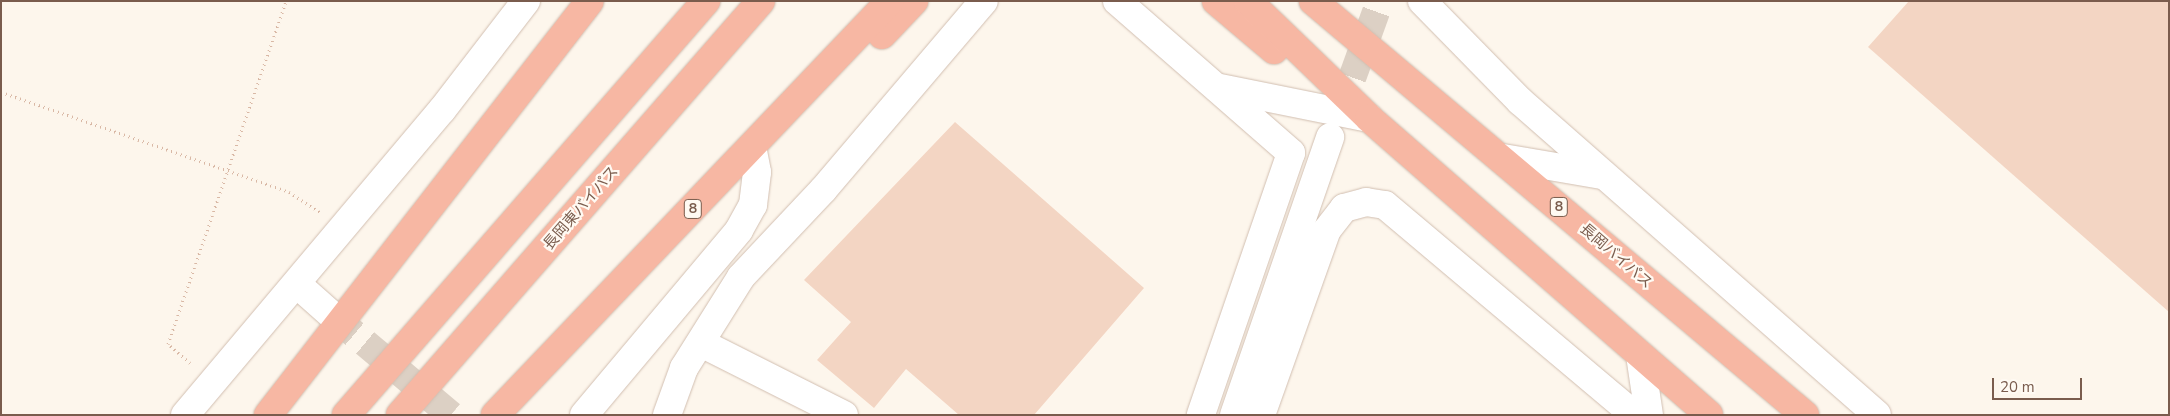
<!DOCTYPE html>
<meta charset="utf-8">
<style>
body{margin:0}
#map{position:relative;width:2170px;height:416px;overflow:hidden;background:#fdf6ec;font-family:"Nunito Sans","Noto Sans JP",sans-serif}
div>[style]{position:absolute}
.building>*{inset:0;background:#f3d5c3}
.minor-tunnel>*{height:28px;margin-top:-14px;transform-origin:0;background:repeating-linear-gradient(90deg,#dcd0c4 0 28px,transparent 0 42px)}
.path>*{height:3px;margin-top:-1.5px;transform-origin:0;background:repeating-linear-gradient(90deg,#d9b8a5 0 1px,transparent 0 5px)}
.roads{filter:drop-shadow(0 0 1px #d1beb0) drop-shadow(0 0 1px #d1beb0)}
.minor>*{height:28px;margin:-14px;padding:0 14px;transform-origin:14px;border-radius:14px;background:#fff}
.highway>*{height:28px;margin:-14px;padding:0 14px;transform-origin:14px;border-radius:14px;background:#f7b7a3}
span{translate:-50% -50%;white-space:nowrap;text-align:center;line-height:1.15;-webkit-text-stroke:4.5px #fffaf3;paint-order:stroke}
.shield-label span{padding:1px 4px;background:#fffaf3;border:1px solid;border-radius:4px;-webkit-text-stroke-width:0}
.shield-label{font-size:14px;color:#7a5c4d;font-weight:700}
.street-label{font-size:15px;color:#7a5c4d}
.frame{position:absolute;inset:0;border:2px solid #7a5c4d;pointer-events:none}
.scale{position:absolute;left:1992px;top:378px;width:90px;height:22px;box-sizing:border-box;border:2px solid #7a5c4d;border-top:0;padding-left:6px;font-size:15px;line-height:18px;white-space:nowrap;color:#7a5c4d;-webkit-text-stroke:4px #fffaf3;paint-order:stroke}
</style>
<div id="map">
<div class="building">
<div style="clip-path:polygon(1909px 1px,2169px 1px,2169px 312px,1868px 47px)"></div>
<div style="clip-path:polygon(955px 122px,1144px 288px,1034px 415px,959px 415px,906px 369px,874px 408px,817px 360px,851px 322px,804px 280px)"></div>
</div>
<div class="minor-tunnel">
<div style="left:1338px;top:117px;width:123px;rotate:-70.1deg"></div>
<div style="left:333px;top:316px;width:154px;rotate:40deg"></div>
</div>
<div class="path">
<div style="left:1px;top:92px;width:305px;rotate:19.1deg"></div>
<div style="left:289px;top:192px;width:37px;rotate:33deg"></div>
<div style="left:190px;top:363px;width:29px;rotate:-139deg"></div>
<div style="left:168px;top:344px;width:363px;rotate:-71deg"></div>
</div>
<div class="roads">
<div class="minor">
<div style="left:1117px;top:1px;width:231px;rotate:41.1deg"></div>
<div style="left:1291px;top:153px;width:277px;rotate:109deg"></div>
<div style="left:1422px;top:1px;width:140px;rotate:45.6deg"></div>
<div style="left:1520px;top:101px;width:475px;rotate:41.3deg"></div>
<div style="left:1220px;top:88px;width:152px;rotate:11.4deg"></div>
<div style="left:1503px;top:158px;width:100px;rotate:9.7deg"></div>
<div style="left:298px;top:285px;width:47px;rotate:41.5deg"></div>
<div style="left:701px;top:343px;width:160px;rotate:26.7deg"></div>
<div style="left:1640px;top:355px;width:61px;rotate:81.5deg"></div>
<div style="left:185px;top:415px;width:399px;rotate:-49.9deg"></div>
<div style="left:442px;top:110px;width:138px;rotate:-52.4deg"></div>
<div style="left:584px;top:415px;width:241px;rotate:-50deg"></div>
<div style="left:739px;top:230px;width:29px;rotate:-61deg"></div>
<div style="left:753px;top:205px;width:33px;rotate:-83deg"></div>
<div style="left:757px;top:172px;width:25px;rotate:-101deg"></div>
<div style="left:667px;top:415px;width:50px;rotate:-70.1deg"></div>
<div style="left:684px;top:368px;width:107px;rotate:-57.9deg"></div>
<div style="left:741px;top:277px;width:120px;rotate:-46.7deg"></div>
<div style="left:823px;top:190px;width:248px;rotate:-49.6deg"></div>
<div style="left:1234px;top:415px;width:294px;rotate:-70.9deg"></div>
<div style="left:1261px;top:415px;width:196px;rotate:-70.4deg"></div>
<div style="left:1327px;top:230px;width:28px;rotate:-52deg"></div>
<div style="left:1344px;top:208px;width:23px;rotate:-15deg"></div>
<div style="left:1366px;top:202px;width:19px;rotate:9deg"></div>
<div style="left:1385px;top:205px;width:326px;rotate:40.1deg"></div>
</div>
<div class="highway">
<div style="left:1216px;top:1px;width:76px;rotate:40.2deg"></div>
<div style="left:1248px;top:1px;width:168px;rotate:44deg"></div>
<div style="left:1369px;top:118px;width:451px;rotate:41.1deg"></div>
<div style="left:1313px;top:1px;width:643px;rotate:40.08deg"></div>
<div style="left:882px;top:35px;width:47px;rotate:-46.7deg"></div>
<div style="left:268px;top:415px;width:524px;rotate:-52.13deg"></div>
<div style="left:346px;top:415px;width:549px;rotate:-48.99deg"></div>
<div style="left:400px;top:415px;width:549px;rotate:-48.91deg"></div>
<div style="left:495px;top:415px;width:572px;rotate:-46.35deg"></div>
</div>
</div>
<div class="shield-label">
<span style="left:1559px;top:207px">8</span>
<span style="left:693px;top:209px">8</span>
</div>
<div class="street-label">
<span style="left:581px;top:208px;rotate:-49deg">長岡東バイパス</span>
<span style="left:1616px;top:256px;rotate:41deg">長岡バイパス</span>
</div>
<div class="frame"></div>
<div class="scale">20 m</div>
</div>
